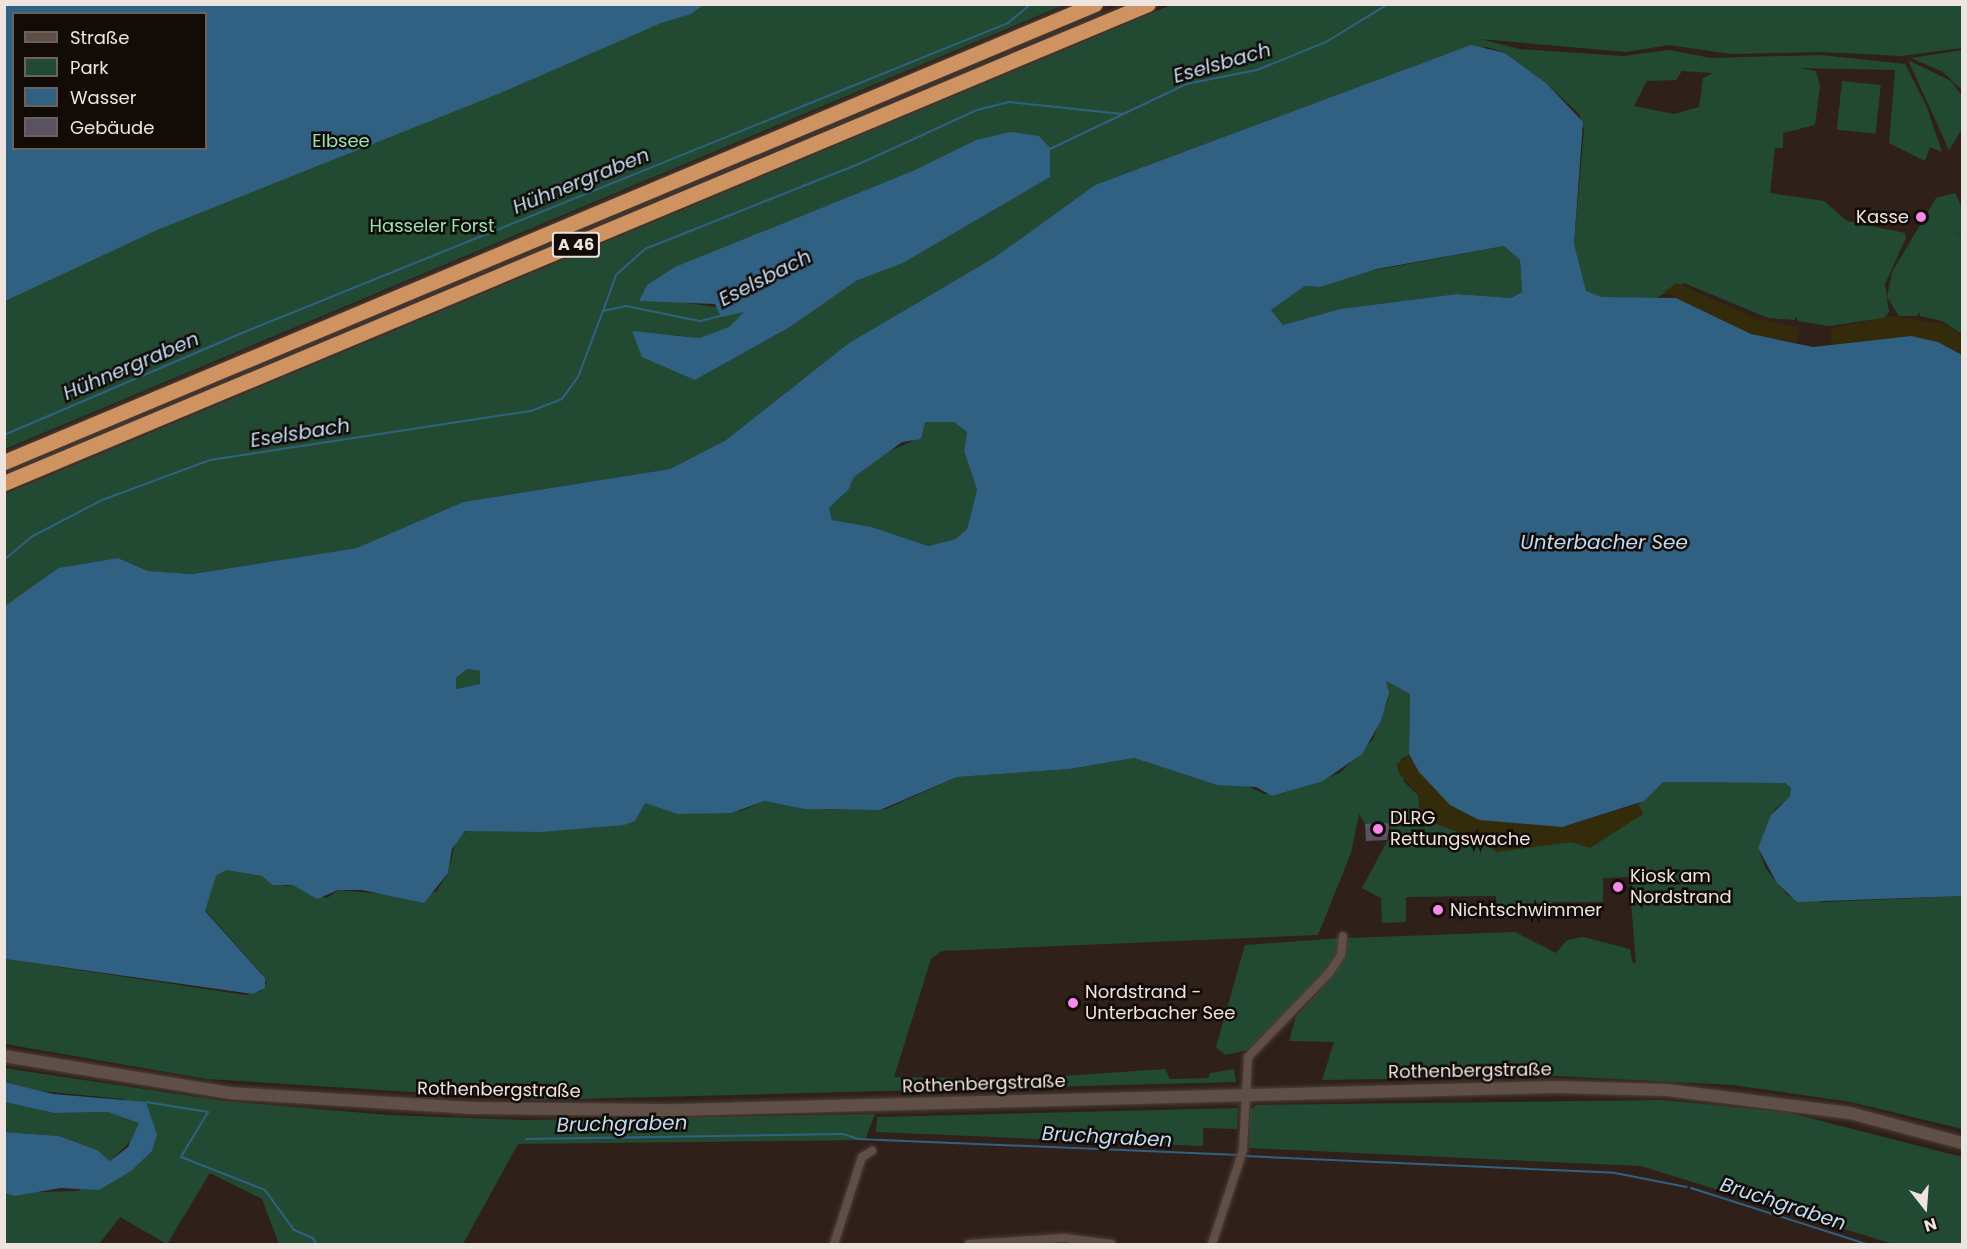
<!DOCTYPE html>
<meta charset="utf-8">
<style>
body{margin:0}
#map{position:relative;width:1967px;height:1249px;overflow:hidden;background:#2f2019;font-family:Poppins,sans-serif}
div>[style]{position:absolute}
.green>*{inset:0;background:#224a33;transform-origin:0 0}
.sand>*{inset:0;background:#332b09}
.water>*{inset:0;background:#306183}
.stream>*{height:2px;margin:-1px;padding:0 1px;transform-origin:1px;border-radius:1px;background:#306183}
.building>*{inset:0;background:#595261}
.roads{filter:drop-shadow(0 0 2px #4a3e39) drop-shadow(0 0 2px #4a3e39)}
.street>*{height:8px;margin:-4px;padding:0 4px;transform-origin:4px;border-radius:4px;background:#604f46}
.secondary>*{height:12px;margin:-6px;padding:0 6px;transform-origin:6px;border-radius:6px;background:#604f46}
.highway>*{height:15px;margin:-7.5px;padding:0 7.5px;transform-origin:7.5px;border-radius:7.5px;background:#ce9360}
.dots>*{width:16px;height:16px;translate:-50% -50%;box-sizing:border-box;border:3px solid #120b08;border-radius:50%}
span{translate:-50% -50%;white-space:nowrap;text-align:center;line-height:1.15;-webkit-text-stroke:5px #120b08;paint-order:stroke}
.shield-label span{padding:2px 4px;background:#120b08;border:2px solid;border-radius:4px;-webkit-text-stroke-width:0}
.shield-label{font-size:16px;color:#eee4df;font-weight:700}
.park-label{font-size:18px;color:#93e4b2}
.poi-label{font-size:18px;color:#eee4df}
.right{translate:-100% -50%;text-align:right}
.left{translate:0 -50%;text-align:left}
.street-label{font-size:18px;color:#eee4df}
.water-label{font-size:20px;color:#c0dcf3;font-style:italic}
.frame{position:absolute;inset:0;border:6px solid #eee4df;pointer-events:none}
.legend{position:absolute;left:12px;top:12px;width:195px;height:138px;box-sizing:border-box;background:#120b08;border:2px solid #6a625e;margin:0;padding:8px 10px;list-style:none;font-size:18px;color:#eee4df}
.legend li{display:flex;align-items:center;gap:12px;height:30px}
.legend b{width:30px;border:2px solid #6a625e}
.north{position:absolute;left:1895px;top:1177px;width:60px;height:60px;-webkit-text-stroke:4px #120b08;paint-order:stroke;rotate:163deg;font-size:16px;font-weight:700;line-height:24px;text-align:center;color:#eee4df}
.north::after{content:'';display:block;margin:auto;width:21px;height:27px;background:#eee4df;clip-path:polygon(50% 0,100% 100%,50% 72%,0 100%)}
</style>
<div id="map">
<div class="green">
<div style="clip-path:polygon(evenodd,5px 5px,1064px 5px,5px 449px,5px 5px,14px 14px,206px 14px,206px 148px,14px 148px,14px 14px)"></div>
<div style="clip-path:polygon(evenodd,1171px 5px,1962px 5px,1962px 48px,1901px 56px,1822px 52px,1731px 54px,1669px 45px,1626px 52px,1480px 39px,1520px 49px,1623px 56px,1669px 50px,1711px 58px,1821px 55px,1905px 64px,1926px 105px,1942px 152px,1930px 147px,1925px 161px,1889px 143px,1895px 70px,1800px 68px,1816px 71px,1820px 86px,1815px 125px,1783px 133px,1783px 148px,1775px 148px,1770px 193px,1824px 201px,1847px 221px,1905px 233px,1906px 238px,1885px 284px,1889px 312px,1884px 318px,1829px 326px,1798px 321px,1796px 316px,1795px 320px,1768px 318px,1684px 283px,1656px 298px,1602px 297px,1585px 291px,1574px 244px,1584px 129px,1579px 114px,1547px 84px,1505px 53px,1487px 47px,1444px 55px,1095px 185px,995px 257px,849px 343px,726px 440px,670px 469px,463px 502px,358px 548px,192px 574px,148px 571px,118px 558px,58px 568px,5px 606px,5px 494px,1171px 5px,1682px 71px,1713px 73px,1703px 78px,1699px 107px,1674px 114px,1634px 106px,1647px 81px,1676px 80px,1682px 71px,1171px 5px,976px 140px,1050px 148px,1050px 177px,903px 263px,856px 281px,790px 327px,695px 380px,673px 335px,699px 338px,729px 327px,746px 311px,664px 300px,976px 140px)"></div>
<div style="clip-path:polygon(1962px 50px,1962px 90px,1943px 72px,1911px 58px)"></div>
<div style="clip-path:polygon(1908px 60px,1951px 81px,1962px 96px,1962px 129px,1949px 150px)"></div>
<div style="left:1842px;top:81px;width:39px;height:49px;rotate:6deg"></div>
<div style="clip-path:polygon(1955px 193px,1962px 208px,1962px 235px,1954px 232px,1962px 236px,1962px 334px,1942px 321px,1920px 316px,1920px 312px,1917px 316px,1899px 316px,1887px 297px,1892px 272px,1936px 198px)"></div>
<div style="clip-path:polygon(1504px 246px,1520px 260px,1522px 292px,1511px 298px,1457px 294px,1340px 309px,1283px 325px,1271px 310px,1305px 286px,1320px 287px,1350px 275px)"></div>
<div style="clip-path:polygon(925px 421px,954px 422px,967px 432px,964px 451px,977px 490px,967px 529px,957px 539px,928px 546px,872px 527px,832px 520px,829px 508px,849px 489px,854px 477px,887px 452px,913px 441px)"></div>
<div style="clip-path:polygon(467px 669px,480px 671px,480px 684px,456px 689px,456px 678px)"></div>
<div style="clip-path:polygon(1386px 681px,1410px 694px,1409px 755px,1401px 759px,1404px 782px,1418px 795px,1421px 818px,1480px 840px,1496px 851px,1571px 842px,1598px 844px,1602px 837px,1643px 814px,1638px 804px,1663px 782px,1785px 783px,1791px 788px,1791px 796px,1775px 809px,1758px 848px,1766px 869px,1788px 896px,1824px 902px,1962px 896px,1962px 1129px,1851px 1102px,1732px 1085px,1558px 1076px,1322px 1080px,1334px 1042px,1289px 1041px,1296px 1016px,1337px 971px,1348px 938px,1515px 932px,1556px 953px,1567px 940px,1583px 937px,1630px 949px,1632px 962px,1636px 963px,1629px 877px,1603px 878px,1603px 902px,1553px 902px,1553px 917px,1497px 918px,1496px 896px,1406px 897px,1406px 922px,1382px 923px,1381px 898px,1362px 888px,1391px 834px,1390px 824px,1365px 824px,1359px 814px,1351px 853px,1318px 935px,942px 951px,931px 959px,894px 1077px,1019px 1079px,1165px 1069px,1170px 1079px,1208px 1078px,1210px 1073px,1234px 1069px,1236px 1082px,538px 1100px,207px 1079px,5px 1044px,5px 959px,246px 995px,260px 992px,266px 983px,262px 974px,205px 910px,216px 876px,226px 870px,262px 876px,285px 886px,293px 885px,327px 898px,338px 890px,396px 895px,436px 892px,448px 873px,456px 840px,468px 830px,595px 828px,645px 803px,677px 814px,740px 811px,765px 801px,827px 810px,886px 809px,957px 777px,1071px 769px,1134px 758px,1217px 785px,1246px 785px,1264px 794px,1281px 794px,1340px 773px,1373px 739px,1388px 700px)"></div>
<div style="clip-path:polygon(1339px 938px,1338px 954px,1327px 971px,1248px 1050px,1225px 1055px,1216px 1047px,1245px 945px)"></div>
<div style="clip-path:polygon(4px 1068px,224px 1101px,388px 1115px,525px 1120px,875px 1114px,865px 1140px,518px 1144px,463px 1244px,279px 1244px,262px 1199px,210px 1173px,167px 1244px,120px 1217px,99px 1244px,5px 1244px,5px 1193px,78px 1191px,157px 1135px,123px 1099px,19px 1089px,5px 1082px)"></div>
<div style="clip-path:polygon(1662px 1100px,1786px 1112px,1962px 1157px,1962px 1244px,1893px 1244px,1641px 1166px,1249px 1148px,1250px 1110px,1256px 1105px)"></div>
<div style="clip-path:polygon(5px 1102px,54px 1113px,108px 1112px,139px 1122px,137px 1135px,110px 1161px,97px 1150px,59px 1136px,5px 1132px)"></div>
<div style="clip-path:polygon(1238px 1108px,1237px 1129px,1203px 1128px,1203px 1146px,876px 1132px,877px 1117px)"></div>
</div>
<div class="sand">
<div style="clip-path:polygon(1677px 283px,1755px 318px,1799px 328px,1797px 343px,1751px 334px,1664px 292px)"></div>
<div style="clip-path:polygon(1892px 316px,1945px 324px,1962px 336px,1962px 355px,1938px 342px,1911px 336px,1831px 344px,1831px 328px)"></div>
<div style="clip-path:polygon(1409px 755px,1434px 790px,1479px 820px,1562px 827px,1638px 804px,1643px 814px,1590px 848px,1571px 842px,1496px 852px,1480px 840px,1421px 818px,1418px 795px,1398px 772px,1397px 764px)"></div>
</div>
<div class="water">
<div style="clip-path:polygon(evenodd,5px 4px,703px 4px,703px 5px,691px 14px,661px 23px,498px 94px,157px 230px,5px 301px,5px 4px,14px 14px,206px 14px,206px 148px,14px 148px,14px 14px)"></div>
<div style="clip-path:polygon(evenodd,1471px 45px,1505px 53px,1547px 84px,1583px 122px,1574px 244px,1586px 291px,1602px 297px,1676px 298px,1751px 334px,1813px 347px,1911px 336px,1938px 342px,1962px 355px,1962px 896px,1797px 902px,1777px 883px,1758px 848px,1771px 815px,1790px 796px,1791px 788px,1785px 783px,1663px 782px,1644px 801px,1562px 827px,1479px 820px,1450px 805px,1419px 772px,1409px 754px,1410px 694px,1386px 681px,1389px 693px,1381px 721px,1362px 754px,1323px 781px,1272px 796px,1256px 787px,1217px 785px,1134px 758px,1070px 769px,957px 777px,880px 810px,805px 809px,765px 801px,731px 813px,677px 814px,645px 803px,635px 821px,624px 825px,541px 832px,465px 831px,452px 849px,448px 873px,424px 903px,362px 890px,338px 890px,317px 899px,293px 885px,273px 885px,262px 876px,226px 870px,216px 876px,205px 911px,265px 978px,265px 988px,253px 994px,5px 959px,5px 606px,58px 568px,118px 558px,148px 571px,192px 574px,357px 548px,463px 502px,670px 469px,726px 440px,849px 343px,995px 257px,1095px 185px,1471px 45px,1504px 246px,1520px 260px,1522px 292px,1511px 298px,1457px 294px,1340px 309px,1283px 325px,1271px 310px,1305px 286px,1320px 287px,1377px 269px,1504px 246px,1471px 45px,925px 422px,954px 422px,967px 432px,964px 451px,977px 490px,967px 529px,956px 539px,928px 546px,872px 527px,832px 520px,829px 508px,849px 489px,854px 477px,902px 442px,921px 439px,925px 422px,1471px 45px,467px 669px,480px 671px,480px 684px,456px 689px,456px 678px,467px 669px)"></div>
<div style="clip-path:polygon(1010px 132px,1039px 136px,1050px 148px,1050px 177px,903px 263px,856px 281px,790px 327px,695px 380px,642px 357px,632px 331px,699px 338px,729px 327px,744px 312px,721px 317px,715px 304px,639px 301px,647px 285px,675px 267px,913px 171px,976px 140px)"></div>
<div style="clip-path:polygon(4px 1082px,53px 1094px,146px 1102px,157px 1135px,152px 1151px,131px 1171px,99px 1190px,61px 1188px,14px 1196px,5px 1193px,5px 1132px,59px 1136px,97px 1150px,110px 1161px,128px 1147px,139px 1123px,108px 1112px,54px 1113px,5px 1102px)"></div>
</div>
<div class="stream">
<div style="left:1050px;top:149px;width:151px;rotate:-25.5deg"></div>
<div style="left:1186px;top:84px;width:72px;rotate:-11.2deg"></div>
<div style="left:1257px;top:70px;width:74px;rotate:-22.1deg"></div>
<div style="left:1326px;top:42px;width:73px;rotate:-31.5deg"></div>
<div style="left:603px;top:311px;width:38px;rotate:-70deg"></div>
<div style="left:616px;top:275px;width:39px;rotate:-42deg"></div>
<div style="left:645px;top:249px;width:230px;rotate:-21.7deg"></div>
<div style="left:859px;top:164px;width:130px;rotate:-24.6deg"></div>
<div style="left:977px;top:110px;width:33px;rotate:-14deg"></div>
<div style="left:1009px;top:102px;width:114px;rotate:6.1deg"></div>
<div style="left:4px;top:435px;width:259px;rotate:-23.2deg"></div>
<div style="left:242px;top:333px;width:826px;rotate:-22.03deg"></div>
<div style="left:1008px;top:23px;width:30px;rotate:-40deg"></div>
<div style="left:4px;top:560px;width:35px;rotate:-40deg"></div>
<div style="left:31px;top:537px;width:80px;rotate:-27.5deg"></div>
<div style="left:102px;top:500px;width:115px;rotate:-20.3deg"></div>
<div style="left:210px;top:460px;width:325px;rotate:-8.7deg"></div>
<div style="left:531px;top:411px;width:33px;rotate:-21deg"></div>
<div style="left:562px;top:399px;width:27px;rotate:-54deg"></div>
<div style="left:578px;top:377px;width:71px;rotate:-69.3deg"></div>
<div style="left:603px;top:311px;width:24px;rotate:-12deg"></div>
<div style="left:626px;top:306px;width:76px;rotate:11.5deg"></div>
<div style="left:700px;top:321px;width:25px;rotate:-14deg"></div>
<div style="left:146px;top:1102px;width:63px;rotate:9.2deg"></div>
<div style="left:208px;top:1112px;width:52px;rotate:121deg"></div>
<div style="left:181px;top:1157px;width:90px;rotate:21.4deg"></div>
<div style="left:265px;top:1190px;width:49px;rotate:54.1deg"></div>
<div style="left:294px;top:1230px;width:21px;rotate:23deg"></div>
<div style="left:313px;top:1238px;width:7px;rotate:63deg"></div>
<div style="left:526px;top:1139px;width:317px;rotate:-0.9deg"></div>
<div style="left:843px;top:1134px;width:16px;rotate:18deg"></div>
<div style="left:858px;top:1139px;width:381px;rotate:2.4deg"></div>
<div style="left:1245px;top:1156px;width:370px;rotate:2.6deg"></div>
<div style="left:1615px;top:1173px;width:73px;rotate:11deg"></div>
<div style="left:1691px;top:1188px;width:184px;rotate:17.7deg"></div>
</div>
<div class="building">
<div style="clip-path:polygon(1390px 823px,1387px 840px,1366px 841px,1365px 824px)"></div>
</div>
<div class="roads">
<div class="street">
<div style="left:834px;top:1244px;width:91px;rotate:-72.2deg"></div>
<div style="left:862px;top:1157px;width:12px;rotate:-31deg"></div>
<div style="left:969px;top:1244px;width:95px;rotate:-3.6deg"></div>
<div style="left:1064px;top:1238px;width:48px;rotate:7.1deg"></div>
<div style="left:1212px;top:1244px;width:99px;rotate:-71.7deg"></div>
<div style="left:1243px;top:1150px;width:93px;rotate:-86.9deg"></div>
<div style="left:1248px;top:1057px;width:118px;rotate:-46deg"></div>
<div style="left:1330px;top:972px;width:20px;rotate:-57deg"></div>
<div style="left:1341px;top:955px;width:19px;rotate:-84deg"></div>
</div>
<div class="secondary">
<div style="left:4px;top:1056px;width:228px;rotate:9.3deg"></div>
<div style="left:229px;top:1093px;width:244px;rotate:3.5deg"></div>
<div style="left:473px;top:1108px;width:206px;rotate:0.6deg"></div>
<div style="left:679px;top:1110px;width:877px;rotate:-1.5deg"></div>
<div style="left:1556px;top:1087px;width:111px;rotate:1.5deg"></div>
<div style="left:1667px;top:1090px;width:184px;rotate:7.2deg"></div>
<div style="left:1850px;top:1113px;width:116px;rotate:15deg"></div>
</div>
<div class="highway">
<div style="left:4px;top:462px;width:1183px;rotate:-22.77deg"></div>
<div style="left:4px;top:483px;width:1240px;rotate:-22.72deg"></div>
</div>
</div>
<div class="dots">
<div style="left:1921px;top:217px;background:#f888ea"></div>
<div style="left:1378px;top:829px;background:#f888ea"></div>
<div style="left:1618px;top:887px;background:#f888ea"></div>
<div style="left:1438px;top:910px;background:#f888ea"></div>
<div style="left:1073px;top:1003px;background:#f888ea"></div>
</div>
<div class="shield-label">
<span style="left:576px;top:245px">A 46</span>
</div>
<div class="park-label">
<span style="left:341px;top:141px">Elbsee</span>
<span style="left:432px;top:226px">Hasseler Forst</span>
</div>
<div class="poi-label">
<span class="right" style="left:1909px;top:217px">Kasse</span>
<span class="left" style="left:1390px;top:829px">DLRG<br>Rettungswache</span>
<span class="left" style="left:1630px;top:887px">Kiosk am<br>Nordstrand</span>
<span class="left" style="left:1450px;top:910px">Nichtschwimmer</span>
<span class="left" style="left:1085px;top:1003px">Nordstrand -<br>Unterbacher See</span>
</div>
<div class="street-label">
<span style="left:1470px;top:1071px;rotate:-1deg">Rothenbergstraße</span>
<span style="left:984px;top:1084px;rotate:-2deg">Rothenbergstraße</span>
<span style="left:499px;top:1090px;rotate:1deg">Rothenbergstraße</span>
</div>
<div class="water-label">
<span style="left:1222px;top:63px;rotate:-16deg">Eselsbach</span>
<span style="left:581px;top:181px;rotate:-22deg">Hühnergraben</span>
<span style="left:765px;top:278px;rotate:-27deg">Eselsbach</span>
<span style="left:131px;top:366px;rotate:-23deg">Hühnergraben</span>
<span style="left:300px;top:433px;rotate:-9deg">Eselsbach</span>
<span style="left:1604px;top:542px">Unterbacher See</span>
<span style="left:622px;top:1124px;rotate:-1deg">Bruchgraben</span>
<span style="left:1107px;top:1137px;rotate:3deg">Bruchgraben</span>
<span style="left:1783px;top:1204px;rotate:18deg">Bruchgraben</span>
</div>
<div class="frame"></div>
<ul class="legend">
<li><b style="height:8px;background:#604f46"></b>Straße</li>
<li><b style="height:16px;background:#224a33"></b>Park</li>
<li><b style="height:16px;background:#306183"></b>Wasser</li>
<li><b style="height:16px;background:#595261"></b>Gebäude</li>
</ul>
<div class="north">N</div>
</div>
